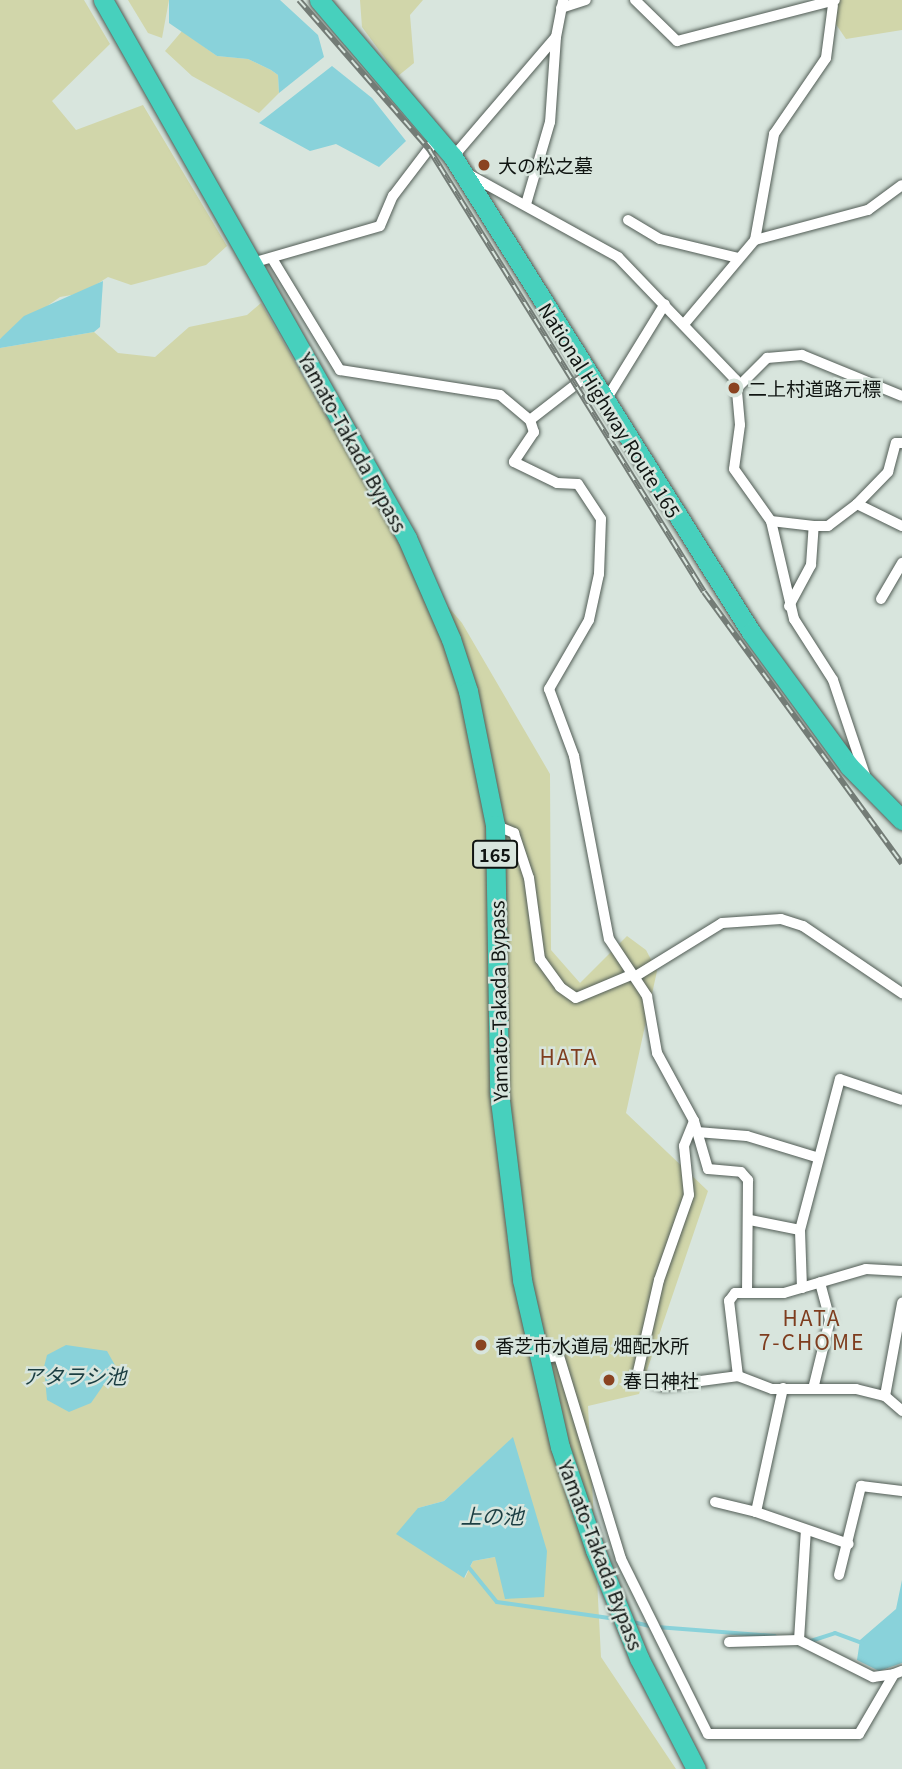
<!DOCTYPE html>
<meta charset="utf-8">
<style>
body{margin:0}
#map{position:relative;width:902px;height:1769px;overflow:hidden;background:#d8e5dd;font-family:Georgia,"Noto Sans JP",serif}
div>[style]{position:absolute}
.green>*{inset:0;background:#d1d6aa}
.water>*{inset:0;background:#89d2da}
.stream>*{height:3.5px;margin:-1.75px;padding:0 1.75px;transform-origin:1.75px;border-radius:1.75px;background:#89d2da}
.roads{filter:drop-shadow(0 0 2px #515c55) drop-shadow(0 0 2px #515c55)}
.street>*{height:10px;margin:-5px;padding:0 5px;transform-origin:5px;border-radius:5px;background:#fff}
.highway>*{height:19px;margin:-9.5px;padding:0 9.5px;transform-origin:9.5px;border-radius:9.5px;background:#47d0bd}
.rail>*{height:6px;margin-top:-3px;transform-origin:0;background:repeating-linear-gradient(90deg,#d8e5dd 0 10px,#737c76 0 20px);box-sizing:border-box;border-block:2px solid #737c76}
.dots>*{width:19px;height:19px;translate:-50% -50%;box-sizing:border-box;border:4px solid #d8e5dd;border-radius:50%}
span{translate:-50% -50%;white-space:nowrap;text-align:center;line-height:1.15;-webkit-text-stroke:5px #d8e5dd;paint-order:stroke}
.shield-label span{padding:2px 5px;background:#d8e5dd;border:2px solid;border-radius:5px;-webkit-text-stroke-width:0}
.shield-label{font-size:18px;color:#101512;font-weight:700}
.poi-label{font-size:19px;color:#101512}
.left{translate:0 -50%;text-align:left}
.street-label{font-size:19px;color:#101512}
.neighbourhood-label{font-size:21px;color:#7e3d1e;letter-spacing:2px}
.water-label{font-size:21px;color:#1b3e42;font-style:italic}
</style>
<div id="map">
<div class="green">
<div style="clip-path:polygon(0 0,84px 0,110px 44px,52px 101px,76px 130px,143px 105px,227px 246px,206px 265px,131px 285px,108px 277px,83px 293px,60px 297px,0 339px)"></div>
<div style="clip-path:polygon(128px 0,169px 0,162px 38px,148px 33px)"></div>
<div style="clip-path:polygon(360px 0,423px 0,410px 15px,414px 63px,398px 76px,362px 27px)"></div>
<div style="clip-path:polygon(833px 0,902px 0,902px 30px,846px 39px,831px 17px)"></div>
<div style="clip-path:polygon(182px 31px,217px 56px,248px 59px,271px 70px,278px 75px,279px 93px,259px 113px,192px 76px,165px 51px)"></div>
<div style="clip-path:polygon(evenodd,261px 303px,409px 561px,462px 623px,550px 774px,551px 950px,580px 983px,627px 936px,646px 950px,657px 971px,626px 1113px,708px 1191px,639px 1394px,588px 1406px,601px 1657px,676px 1769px,0 1769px,0 348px,94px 332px,118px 353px,155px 357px,189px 327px,247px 315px,261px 303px,513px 1438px,495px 1557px,473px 1561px,465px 1578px,418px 1508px,444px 1501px,513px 1438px)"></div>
</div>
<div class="water">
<div style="clip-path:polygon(169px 0,280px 0,318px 35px,324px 57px,279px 93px,278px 75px,271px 70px,248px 59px,217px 56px,169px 23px)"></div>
<div style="clip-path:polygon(332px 66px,372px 98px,406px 141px,379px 167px,336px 144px,310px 151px,259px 123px)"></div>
<div style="clip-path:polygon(103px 281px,100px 327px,94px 332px,0 348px,0 339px,24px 316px)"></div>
<div style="clip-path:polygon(66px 1345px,107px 1351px,116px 1367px,91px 1403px,69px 1412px,47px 1400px,44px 1367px,47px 1355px)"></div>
<div style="clip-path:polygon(513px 1437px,547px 1551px,544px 1597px,505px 1599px,495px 1557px,473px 1561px,464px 1578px,396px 1534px,418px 1508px,444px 1501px)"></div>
<div style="clip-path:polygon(902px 1580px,902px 1663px,879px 1671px,857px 1660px,860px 1640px,896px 1609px)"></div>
</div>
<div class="stream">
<div style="left:468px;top:1566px;width:46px;rotate:51.1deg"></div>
<div style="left:497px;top:1602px;width:120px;rotate:8.1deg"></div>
<div style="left:633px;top:1622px;width:17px;rotate:13deg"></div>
<div style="left:657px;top:1627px;width:118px;rotate:4.4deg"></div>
<div style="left:811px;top:1641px;width:25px;rotate:-18deg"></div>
<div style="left:835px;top:1633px;width:29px;rotate:20deg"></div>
</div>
<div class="roads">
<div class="street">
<div style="left:635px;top:0;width:59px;rotate:44.3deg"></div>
<div style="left:677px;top:41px;width:163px;rotate:-14.5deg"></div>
<div style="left:561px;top:8px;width:26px;rotate:-18deg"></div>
<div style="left:556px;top:37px;width:38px;rotate:-79deg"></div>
<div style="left:453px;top:157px;width:158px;rotate:-49.4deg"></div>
<div style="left:556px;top:37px;width:85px;rotate:94deg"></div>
<div style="left:550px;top:122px;width:85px;rotate:106.3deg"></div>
<div style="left:466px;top:173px;width:174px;rotate:28.9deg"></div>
<div style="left:618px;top:257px;width:170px;rotate:46.2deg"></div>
<div style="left:736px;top:380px;width:45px;rotate:84.9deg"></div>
<div style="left:740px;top:425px;width:44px;rotate:97.8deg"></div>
<div style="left:734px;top:469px;width:64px;rotate:54.6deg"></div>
<div style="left:771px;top:521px;width:101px;rotate:76.8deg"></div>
<div style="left:794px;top:619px;width:72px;rotate:57.4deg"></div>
<div style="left:833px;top:680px;width:107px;rotate:71.4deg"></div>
<div style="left:628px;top:220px;width:37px;rotate:31deg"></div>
<div style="left:660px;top:239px;width:80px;rotate:13.7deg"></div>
<div style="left:755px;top:240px;width:108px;rotate:-79.8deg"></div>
<div style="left:774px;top:134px;width:92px;rotate:-55.6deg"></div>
<div style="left:826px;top:58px;width:53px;rotate:-82.5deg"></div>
<div style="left:273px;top:260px;width:129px;rotate:58.7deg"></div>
<div style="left:340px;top:370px;width:162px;rotate:8.9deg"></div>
<div style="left:500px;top:395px;width:39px;rotate:40deg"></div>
<div style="left:530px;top:420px;width:13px;rotate:72deg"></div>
<div style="left:534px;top:432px;width:36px;rotate:124deg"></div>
<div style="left:514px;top:462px;width:48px;rotate:26deg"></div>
<div style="left:557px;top:483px;width:21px;rotate:3deg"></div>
<div style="left:578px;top:484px;width:42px;rotate:56.7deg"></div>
<div style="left:601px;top:519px;width:55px;rotate:92.1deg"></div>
<div style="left:599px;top:574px;width:47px;rotate:102.3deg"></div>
<div style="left:589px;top:620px;width:80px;rotate:120.1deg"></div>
<div style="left:549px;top:689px;width:72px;rotate:69.5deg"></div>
<div style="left:574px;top:756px;width:186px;rotate:79.2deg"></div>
<div style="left:609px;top:939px;width:69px;rotate:56.3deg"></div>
<div style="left:647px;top:996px;width:58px;rotate:80deg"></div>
<div style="left:657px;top:1053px;width:77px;rotate:61.4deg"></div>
<div style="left:694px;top:1121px;width:27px;rotate:112deg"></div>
<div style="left:684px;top:1146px;width:49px;rotate:84.2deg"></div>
<div style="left:689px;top:1195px;width:90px;rotate:109.4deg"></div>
<div style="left:659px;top:1280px;width:98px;rotate:102.9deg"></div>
<div style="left:637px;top:1376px;width:28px;rotate:21deg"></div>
<div style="left:663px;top:1386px;width:76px;rotate:-7.6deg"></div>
<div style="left:738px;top:1376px;width:36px;rotate:21deg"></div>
<div style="left:772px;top:1389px;width:84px"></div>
<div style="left:856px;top:1389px;width:30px;rotate:14deg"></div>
<div style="left:885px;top:1396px;width:23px;rotate:41deg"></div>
<div style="left:252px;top:263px;width:133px;rotate:-16.1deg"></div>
<div style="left:380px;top:226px;width:33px;rotate:-67deg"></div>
<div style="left:393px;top:196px;width:74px;rotate:-52.7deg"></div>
<div style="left:685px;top:323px;width:109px;rotate:-49.9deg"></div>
<div style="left:755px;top:240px;width:117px;rotate:-14.9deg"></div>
<div style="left:868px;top:210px;width:42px;rotate:-36.3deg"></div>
<div style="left:739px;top:386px;width:40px;rotate:-45deg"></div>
<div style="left:767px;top:358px;width:35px;rotate:-5deg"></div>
<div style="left:802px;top:355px;width:108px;rotate:22.3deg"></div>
<div style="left:604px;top:403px;width:116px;rotate:-58.4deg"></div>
<div style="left:530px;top:420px;width:73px;rotate:-37.8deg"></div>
<div style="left:857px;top:504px;width:45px;rotate:-45.9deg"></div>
<div style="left:888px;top:472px;width:30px;rotate:-75deg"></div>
<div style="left:896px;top:443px;width:6px"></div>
<div style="left:771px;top:521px;width:43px;rotate:6.6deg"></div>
<div style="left:881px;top:599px;width:42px;rotate:-59.7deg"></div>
<div style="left:789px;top:606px;width:47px;rotate:-61.8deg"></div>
<div style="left:811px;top:565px;width:39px;rotate:-86deg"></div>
<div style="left:814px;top:526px;width:14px"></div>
<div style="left:828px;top:526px;width:36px;rotate:-37deg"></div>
<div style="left:857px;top:504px;width:50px;rotate:26.1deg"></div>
<div style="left:495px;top:825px;width:21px;rotate:23deg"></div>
<div style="left:514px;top:833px;width:47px;rotate:71.6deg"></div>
<div style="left:529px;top:878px;width:82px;rotate:82.3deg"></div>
<div style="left:540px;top:959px;width:34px;rotate:54deg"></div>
<div style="left:560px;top:987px;width:19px;rotate:35deg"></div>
<div style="left:576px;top:998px;width:60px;rotate:-22.7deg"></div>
<div style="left:636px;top:976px;width:101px;rotate:-31.6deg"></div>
<div style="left:722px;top:923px;width:59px;rotate:-3.9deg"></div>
<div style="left:781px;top:919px;width:23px;rotate:18deg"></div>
<div style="left:803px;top:926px;width:120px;rotate:34.1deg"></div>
<div style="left:694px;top:1121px;width:50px;rotate:73.7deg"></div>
<div style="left:708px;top:1169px;width:33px;rotate:5deg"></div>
<div style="left:741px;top:1172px;width:11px;rotate:49deg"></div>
<div style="left:748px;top:1180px;width:112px;rotate:90.5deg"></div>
<div style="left:697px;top:1132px;width:50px;rotate:4.6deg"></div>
<div style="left:747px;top:1136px;width:72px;rotate:16.9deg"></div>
<div style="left:750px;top:1220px;width:51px;rotate:11.3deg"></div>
<div style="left:802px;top:1288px;width:58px;rotate:-92deg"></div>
<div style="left:800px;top:1230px;width:156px;rotate:-75.2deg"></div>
<div style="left:840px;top:1079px;width:65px;rotate:18.7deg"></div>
<div style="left:539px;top:1359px;width:20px;rotate:-9deg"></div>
<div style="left:559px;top:1356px;width:212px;rotate:73deg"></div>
<div style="left:621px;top:1559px;width:195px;rotate:63.6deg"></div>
<div style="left:708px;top:1734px;width:151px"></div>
<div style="left:859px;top:1734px;width:69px;rotate:-59.7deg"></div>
<div style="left:894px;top:1674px;width:9px;rotate:-21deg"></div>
<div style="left:738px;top:1376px;width:76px;rotate:-96.8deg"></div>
<div style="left:729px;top:1301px;width:10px;rotate:-53deg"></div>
<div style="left:735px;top:1293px;width:49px"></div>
<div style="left:784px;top:1293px;width:85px;rotate:-16.3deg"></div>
<div style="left:866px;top:1269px;width:36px;rotate:3deg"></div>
<div style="left:783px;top:1388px;width:127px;rotate:102.3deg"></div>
<div style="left:756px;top:1512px;width:98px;rotate:19deg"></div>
<div style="left:813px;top:1389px;width:71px;rotate:-76.2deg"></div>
<div style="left:830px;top:1320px;width:39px;rotate:-105deg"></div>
<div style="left:885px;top:1396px;width:95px;rotate:-79.6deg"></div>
<div style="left:715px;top:1502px;width:42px;rotate:13.7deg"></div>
<div style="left:839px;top:1575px;width:92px;rotate:-76.1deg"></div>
<div style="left:861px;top:1486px;width:41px;rotate:7deg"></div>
<div style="left:799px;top:1640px;width:110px;rotate:-86.4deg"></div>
<div style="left:729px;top:1642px;width:70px;rotate:-1.6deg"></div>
<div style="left:799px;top:1640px;width:83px;rotate:26.6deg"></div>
<div style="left:873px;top:1677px;width:21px;rotate:-8deg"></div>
</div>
<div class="highway">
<div style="left:103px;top:0;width:618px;rotate:60.53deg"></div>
<div style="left:407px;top:538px;width:110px;rotate:66.5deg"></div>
<div style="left:451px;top:639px;width:55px;rotate:71.9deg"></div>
<div style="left:468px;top:691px;width:137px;rotate:78.6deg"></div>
<div style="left:495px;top:825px;width:267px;rotate:89.1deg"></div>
<div style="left:499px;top:1092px;width:189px;rotate:83deg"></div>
<div style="left:522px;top:1280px;width:171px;rotate:77.2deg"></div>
<div style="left:560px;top:1447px;width:109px;rotate:71.2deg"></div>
<div style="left:595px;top:1550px;width:117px;rotate:67.8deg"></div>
<div style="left:639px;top:1658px;width:125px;rotate:62.8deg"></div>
<div style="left:319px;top:0;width:206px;rotate:49.5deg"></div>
<div style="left:453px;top:157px;width:561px;rotate:57.9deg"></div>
<div style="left:751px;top:632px;width:166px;rotate:53.8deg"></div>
<div style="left:849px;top:766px;width:76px;rotate:45.5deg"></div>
</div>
</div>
<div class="rail">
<div style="left:299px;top:0;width:198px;rotate:48.9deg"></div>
<div style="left:429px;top:149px;width:521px;rotate:58.17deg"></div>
<div style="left:704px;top:592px;width:336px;rotate:53.9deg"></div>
</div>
<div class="dots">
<div style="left:484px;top:165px;background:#8a4321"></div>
<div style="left:734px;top:388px;background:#8a4321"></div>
<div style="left:481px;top:1345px;background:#8a4321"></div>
<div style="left:609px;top:1380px;background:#8a4321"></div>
</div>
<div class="shield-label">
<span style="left:495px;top:854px">165</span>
</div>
<div class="poi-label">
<span class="left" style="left:498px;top:165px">大の松之墓</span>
<span class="left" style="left:748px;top:388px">二上村道路元標</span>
<span class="left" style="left:495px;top:1345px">香芝市水道局 畑配水所</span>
<span class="left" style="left:623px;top:1380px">春日神社</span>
</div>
<div class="street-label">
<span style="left:610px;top:410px;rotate:58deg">National Highway Route 165</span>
<span style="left:353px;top:442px;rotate:61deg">Yamato-Takada Bypass</span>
<span style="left:498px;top:1001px;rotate:-91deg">Yamato-Takada Bypass</span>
<span style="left:601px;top:1555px;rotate:69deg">Yamato-Takada Bypass</span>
</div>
<div class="neighbourhood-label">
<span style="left:569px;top:1056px">HATA</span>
<span style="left:812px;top:1329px">HATA<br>7-CHOME</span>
</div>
<div class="water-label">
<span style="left:74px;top:1375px">アタラシ池</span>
<span style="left:492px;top:1515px">上の池</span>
</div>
</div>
